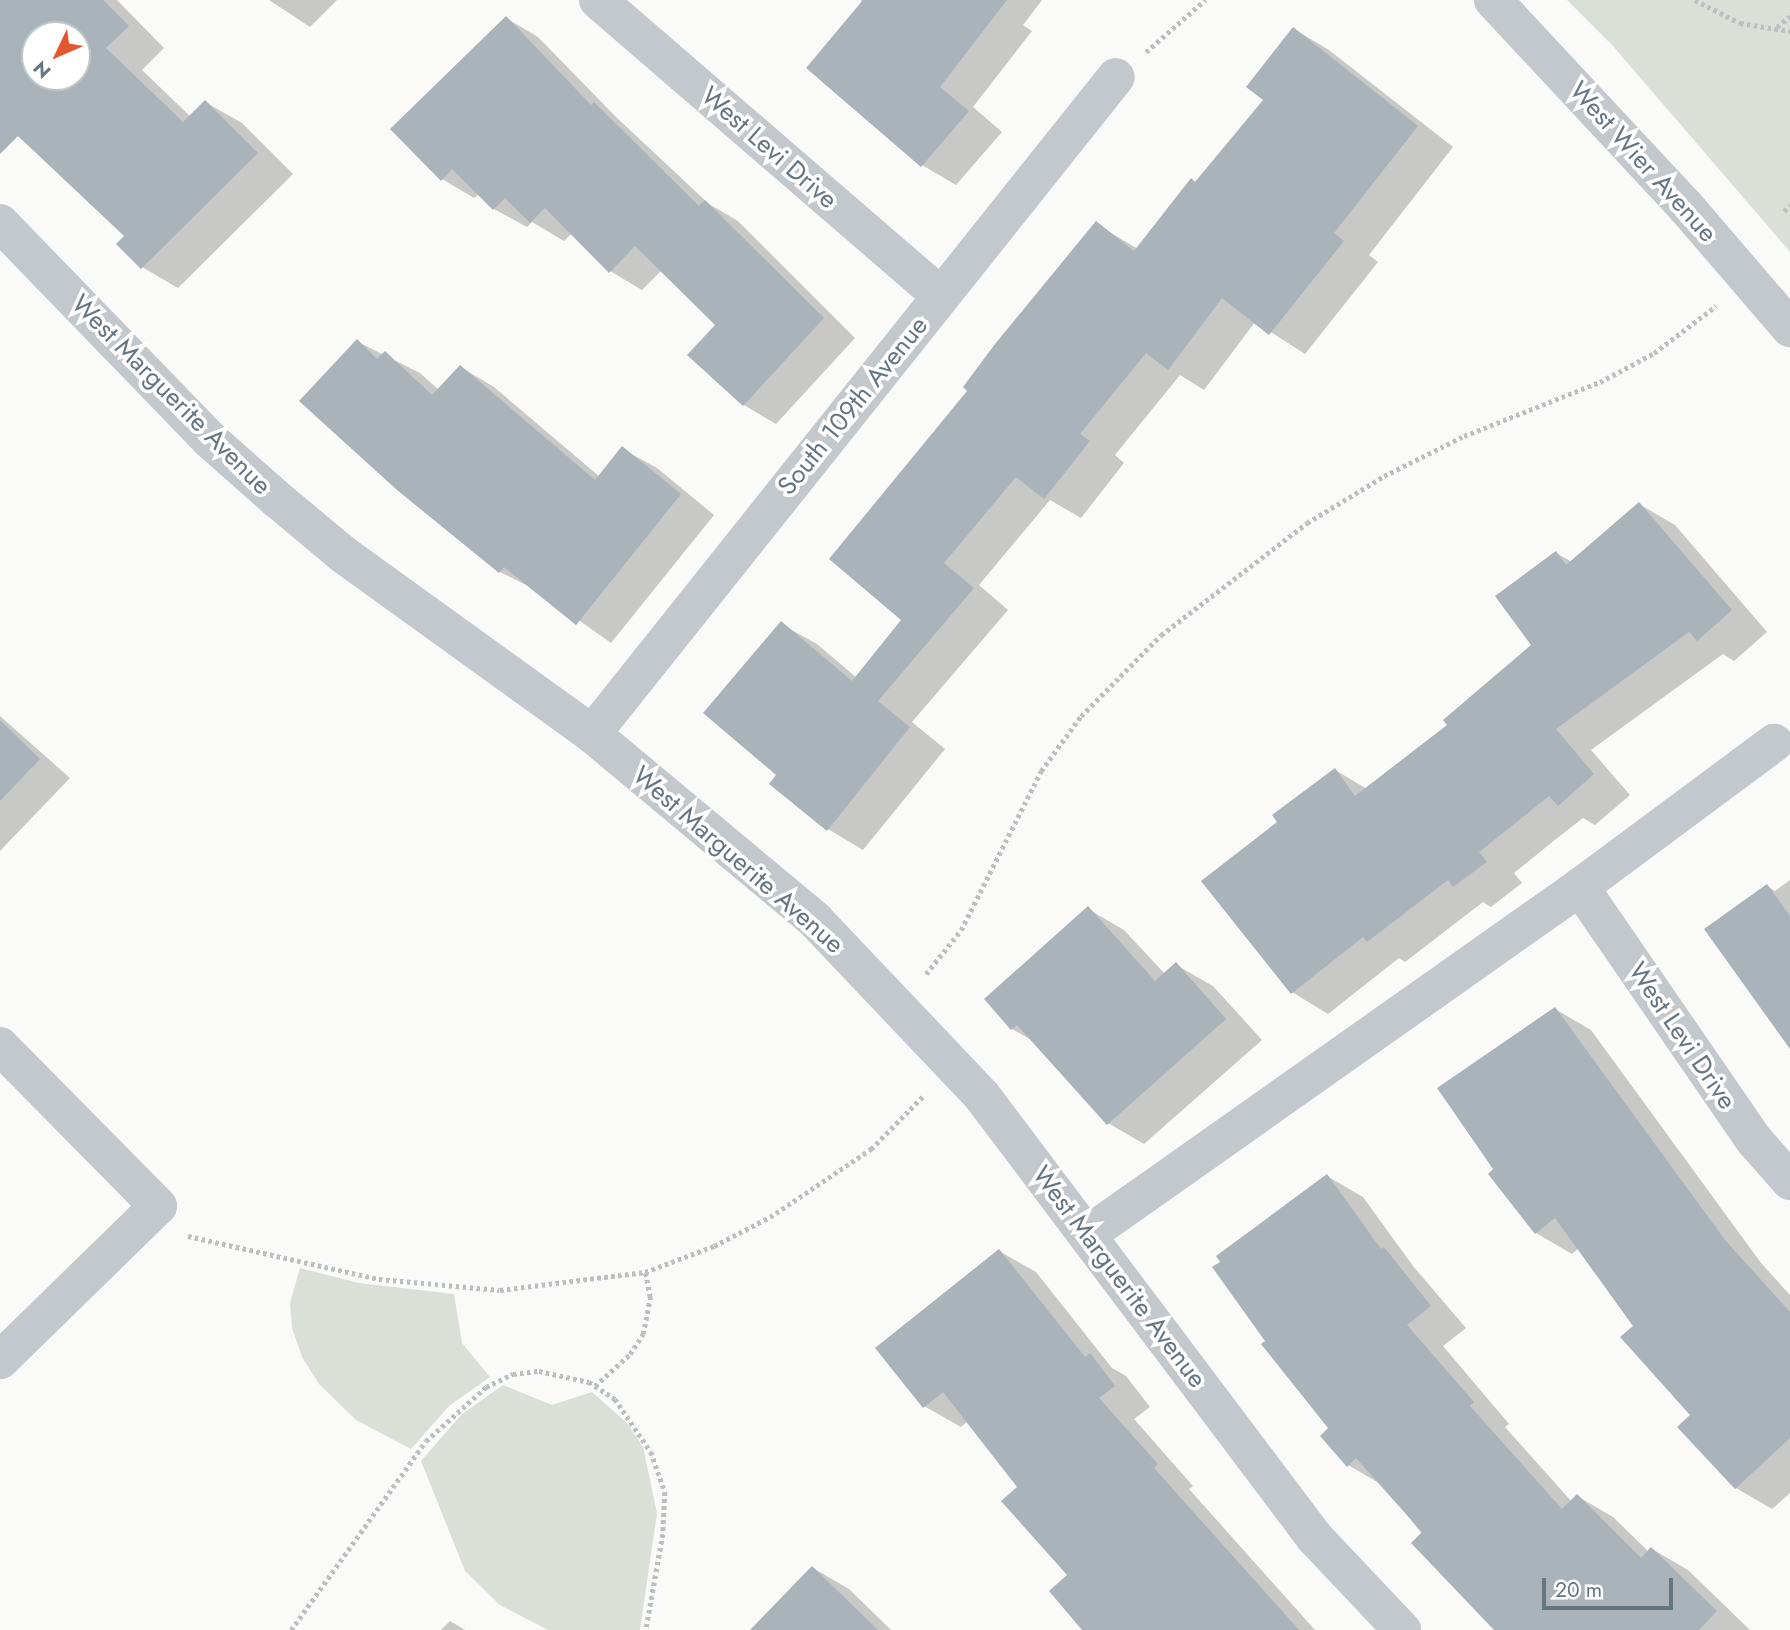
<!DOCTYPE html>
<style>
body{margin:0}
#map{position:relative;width:1790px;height:1630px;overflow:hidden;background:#fafaf8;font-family:Jost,sans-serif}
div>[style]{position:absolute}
.green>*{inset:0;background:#dadfd7}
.shadow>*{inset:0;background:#0003}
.building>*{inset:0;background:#aab3b9}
.path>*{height:4.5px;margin-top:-2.25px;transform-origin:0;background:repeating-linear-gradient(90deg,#bbbfc2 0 3.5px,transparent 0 7px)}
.minor>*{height:38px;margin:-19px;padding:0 19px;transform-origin:19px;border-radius:19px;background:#c3c8cc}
span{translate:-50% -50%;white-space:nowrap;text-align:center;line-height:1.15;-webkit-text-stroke:7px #fff;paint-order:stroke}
.street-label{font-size:26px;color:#657683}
.north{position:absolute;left:21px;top:21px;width:70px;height:70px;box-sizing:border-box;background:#fff;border:2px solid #c1c8cd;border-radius:50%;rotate:226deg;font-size:19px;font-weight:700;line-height:28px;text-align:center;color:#657683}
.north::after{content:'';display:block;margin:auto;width:24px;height:32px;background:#e4572e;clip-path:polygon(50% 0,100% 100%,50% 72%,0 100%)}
.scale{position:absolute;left:1542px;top:1578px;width:131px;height:32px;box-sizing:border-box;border:4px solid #657683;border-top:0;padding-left:9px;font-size:21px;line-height:24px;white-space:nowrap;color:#657683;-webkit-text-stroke:5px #fff;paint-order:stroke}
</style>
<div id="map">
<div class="green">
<div style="clip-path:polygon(1567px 0,1790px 0,1790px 252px,1613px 46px)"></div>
<div style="clip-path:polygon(300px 1268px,359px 1283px,454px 1294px,462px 1343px,490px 1377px,449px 1406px,411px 1449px,356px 1420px,319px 1384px,302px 1357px,292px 1328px,290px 1303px)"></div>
<div style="clip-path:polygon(503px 1385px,552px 1405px,592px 1392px,627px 1423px,643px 1447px,657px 1513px,640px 1630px,548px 1630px,500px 1605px,465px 1571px,421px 1461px,462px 1414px)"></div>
</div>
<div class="shadow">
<div style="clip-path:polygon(evenodd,0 0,117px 0,164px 48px,142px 70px,191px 117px,205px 102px,242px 123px,293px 174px,178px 288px,142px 267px,126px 236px,39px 152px,0 123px,0 0,35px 35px,77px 35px,77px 77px,35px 77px,35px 35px)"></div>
<div style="clip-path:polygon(269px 0,337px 0,310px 27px)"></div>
<div style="clip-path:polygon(861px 0,1042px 0,1023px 25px,1032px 31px,973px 107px,1002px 132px,956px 185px,922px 165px)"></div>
<div style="clip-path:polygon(506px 18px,538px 37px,616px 117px,709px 204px,738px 221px,855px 338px,776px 424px,744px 405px,718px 325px,662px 270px,642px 290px,610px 271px,572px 233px,564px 241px,532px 222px,527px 227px,494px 209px,479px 194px,474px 198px,442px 179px)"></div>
<div style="clip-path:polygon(1294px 29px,1329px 50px,1453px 147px,1369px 255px,1378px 262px,1305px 354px,1255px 322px,1204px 390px,1180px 375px,1115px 455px,1124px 463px,1081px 518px,1050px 500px,979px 585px,1008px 610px,912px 722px,945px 749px,863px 850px,828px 829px,778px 775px,781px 624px,817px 644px,857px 678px,903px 620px,969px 391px,1096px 224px,1138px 249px,1265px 100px)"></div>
<div style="clip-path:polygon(358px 342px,420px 373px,439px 390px,460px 367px,494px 387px,600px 477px,622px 449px,657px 468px,714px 515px,611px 643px,536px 590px,500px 572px,398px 489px)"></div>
<div style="clip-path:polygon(1639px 504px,1675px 525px,1767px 632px,1734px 661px,1723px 654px,1591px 750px,1630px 795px,1595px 825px,1583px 818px,1556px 839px,1514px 873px,1522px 883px,1491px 907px,1483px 902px,1405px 962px,1399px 958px,1328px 1014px,1292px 992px,1280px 822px,1335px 770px,1367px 789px,1450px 725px,1533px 645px,1556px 553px,1572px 562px)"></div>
<div style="clip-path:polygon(0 716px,70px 778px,0 851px)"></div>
<div style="clip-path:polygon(1790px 880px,1790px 1046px,1767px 886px,1775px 891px)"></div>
<div style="clip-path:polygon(1088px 909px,1124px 930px,1165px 974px,1176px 965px,1213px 986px,1262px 1040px,1144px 1144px,1108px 1123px,1035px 1042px,1012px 1029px)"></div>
<div style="clip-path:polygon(1555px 1009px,1591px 1030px,1761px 1263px,1790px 1295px,1790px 1493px,1772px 1509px,1736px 1488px,1635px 1327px,1579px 1248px,1572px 1254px,1536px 1233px,1496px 1170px)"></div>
<div style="clip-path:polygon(1327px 1176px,1363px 1197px,1413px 1266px,1466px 1328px,1443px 1346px,1509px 1424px,1505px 1427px,1572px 1502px,1577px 1496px,1613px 1517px,1649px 1552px,1652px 1549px,1688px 1570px,1750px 1630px,1498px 1630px,1384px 1486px,1348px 1465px,1331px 1428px,1268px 1341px)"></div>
<div style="clip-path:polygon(999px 1251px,1036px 1272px,1112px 1368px,1126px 1376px,1150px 1407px,1134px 1419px,1193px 1486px,1189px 1489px,1315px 1630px,1085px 1630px,1070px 1575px,1019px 1487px,968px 1421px,961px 1427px,924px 1406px)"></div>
<div style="clip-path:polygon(813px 1568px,849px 1589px,891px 1630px,753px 1630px)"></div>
<div style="clip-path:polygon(450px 1621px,465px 1630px,441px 1630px)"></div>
</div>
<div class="building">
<div style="clip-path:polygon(evenodd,0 0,103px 0,129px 26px,106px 48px,183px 122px,205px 100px,258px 153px,141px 269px,116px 244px,124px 236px,18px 136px,0 154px,0 0,35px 35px,77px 35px,77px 77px,35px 77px,35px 35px)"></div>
<div style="clip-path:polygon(863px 0,1007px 0,940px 87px,969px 111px,921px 167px,806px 68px)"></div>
<div style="clip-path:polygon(506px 16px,591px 105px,594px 102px,699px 206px,705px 200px,824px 318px,743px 406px,687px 355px,715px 325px,635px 246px,609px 273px,545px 208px,530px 223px,505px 198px,493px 210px,452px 169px,441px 181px,390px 129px)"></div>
<div style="clip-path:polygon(1293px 27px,1418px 126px,1334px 233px,1344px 241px,1269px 335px,1222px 298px,1168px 370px,1146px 353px,1080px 434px,1090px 441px,1044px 499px,1016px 477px,944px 563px,974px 588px,878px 701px,910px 727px,827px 831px,769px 784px,776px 775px,703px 713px,781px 621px,852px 681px,901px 620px,829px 559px,967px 391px,963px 387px,995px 344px,1096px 221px,1134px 251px,1191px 178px,1195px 182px,1263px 100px,1246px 87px)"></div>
<div style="clip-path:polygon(357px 339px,377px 359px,385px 351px,432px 395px,460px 365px,595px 480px,622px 446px,681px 494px,576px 625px,504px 567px,499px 573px,397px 490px,299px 401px)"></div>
<div style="clip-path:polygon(1639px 502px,1732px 610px,1697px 641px,1689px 632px,1556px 729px,1594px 774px,1558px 806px,1549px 796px,1479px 852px,1487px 862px,1453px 887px,1448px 880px,1367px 942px,1363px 937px,1291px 994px,1201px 881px,1277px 822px,1272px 815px,1335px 768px,1355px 796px,1447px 725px,1443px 720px,1531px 645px,1495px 596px,1556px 551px,1566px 565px)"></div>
<div style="clip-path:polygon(0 720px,40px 759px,0 801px)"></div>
<div style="clip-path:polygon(1767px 884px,1790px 916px,1790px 1049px,1704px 929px)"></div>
<div style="clip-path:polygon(1088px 906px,1155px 981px,1176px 962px,1226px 1019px,1107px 1125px,1017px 1025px,1011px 1030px,984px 999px)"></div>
<div style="clip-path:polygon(1555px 1007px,1725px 1240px,1790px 1312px,1790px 1438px,1735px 1489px,1677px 1427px,1690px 1415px,1620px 1337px,1633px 1326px,1555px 1218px,1535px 1234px,1488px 1174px,1493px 1169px,1437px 1088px)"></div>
<div style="clip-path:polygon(1327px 1174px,1381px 1249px,1384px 1247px,1431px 1306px,1407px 1325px,1474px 1402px,1470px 1406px,1562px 1509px,1577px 1494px,1641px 1558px,1651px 1547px,1717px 1611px,1699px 1630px,1494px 1630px,1411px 1543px,1422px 1532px,1356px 1458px,1347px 1467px,1320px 1436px,1328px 1428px,1261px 1344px,1265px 1341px,1212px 1267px,1220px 1262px,1216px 1256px)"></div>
<div style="clip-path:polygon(999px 1249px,1085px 1357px,1090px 1353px,1115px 1386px,1099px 1398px,1158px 1464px,1154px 1468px,1299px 1630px,1082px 1630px,1049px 1591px,1067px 1575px,1001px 1501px,1017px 1487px,943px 1392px,923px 1408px,875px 1348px)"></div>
<div style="clip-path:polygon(812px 1566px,878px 1630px,750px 1630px)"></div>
</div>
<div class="path">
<div style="left:1695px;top:0;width:51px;rotate:27.1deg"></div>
<div style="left:1740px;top:23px;width:51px;rotate:9.1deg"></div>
<div style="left:1777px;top:27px;width:17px;rotate:-40deg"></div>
<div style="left:1146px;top:52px;width:79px;rotate:-41.4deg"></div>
<div style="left:1784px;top:211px;width:8px;rotate:-45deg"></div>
<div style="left:926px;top:974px;width:56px;rotate:-51.5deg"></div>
<div style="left:961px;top:930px;width:178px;rotate:-63.3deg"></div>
<div style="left:1041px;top:771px;width:68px;rotate:-54deg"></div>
<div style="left:1081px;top:716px;width:114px;rotate:-45.4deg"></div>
<div style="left:1161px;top:635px;width:184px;rotate:-37.5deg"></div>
<div style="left:1307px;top:523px;width:90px;rotate:-31.4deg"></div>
<div style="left:1384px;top:476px;width:89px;rotate:-26.6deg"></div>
<div style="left:1464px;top:436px;width:146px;rotate:-21.7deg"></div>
<div style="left:1600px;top:382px;width:61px;rotate:-28.2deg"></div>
<div style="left:1654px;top:353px;width:78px;rotate:-37.2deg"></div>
<div style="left:188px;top:1236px;width:196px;rotate:12.7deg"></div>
<div style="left:379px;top:1279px;width:121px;rotate:5.2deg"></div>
<div style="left:500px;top:1290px;width:146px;rotate:-7.1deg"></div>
<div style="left:645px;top:1272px;width:74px;rotate:-20.6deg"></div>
<div style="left:714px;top:1246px;width:63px;rotate:-27.4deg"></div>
<div style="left:770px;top:1217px;width:122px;rotate:-34deg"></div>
<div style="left:871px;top:1149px;width:74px;rotate:-45.5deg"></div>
<div style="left:595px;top:1386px;width:47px;rotate:-42.4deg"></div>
<div style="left:630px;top:1354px;width:24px;rotate:-57deg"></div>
<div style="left:643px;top:1334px;width:38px;rotate:-79deg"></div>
<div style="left:650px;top:1297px;width:25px;rotate:-101deg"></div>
<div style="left:291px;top:1630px;width:232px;rotate:-54.5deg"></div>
<div style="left:426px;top:1441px;width:81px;rotate:-42deg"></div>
<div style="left:486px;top:1387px;width:30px;rotate:-26deg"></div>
<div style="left:513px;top:1374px;width:26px;rotate:-7deg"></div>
<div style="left:539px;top:1371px;width:51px;rotate:12.4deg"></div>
<div style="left:589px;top:1382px;width:31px;rotate:33deg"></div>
<div style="left:615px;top:1399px;width:64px;rotate:55.8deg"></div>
<div style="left:651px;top:1452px;width:42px;rotate:70.7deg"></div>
<div style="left:665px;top:1492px;width:42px;rotate:92.7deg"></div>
<div style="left:663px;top:1534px;width:97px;rotate:100deg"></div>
</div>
<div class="minor">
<div style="left:598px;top:0;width:453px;rotate:40.8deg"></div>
<div style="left:1493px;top:0;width:283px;rotate:47deg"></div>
<div style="left:1686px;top:207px;width:160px;rotate:49.3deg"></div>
<div style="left:0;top:223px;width:301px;rotate:45.9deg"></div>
<div style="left:209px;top:439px;width:92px;rotate:41.5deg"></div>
<div style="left:278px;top:500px;width:86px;rotate:39.8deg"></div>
<div style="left:344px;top:555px;width:306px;rotate:35.8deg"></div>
<div style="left:592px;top:734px;width:290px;rotate:39.8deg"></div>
<div style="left:815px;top:920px;width:243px;rotate:46.5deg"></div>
<div style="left:982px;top:1096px;width:553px;rotate:53.01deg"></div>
<div style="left:1315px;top:1538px;width:127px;rotate:46.6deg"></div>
<div style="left:592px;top:734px;width:840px;rotate:-51.43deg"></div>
<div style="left:1580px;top:887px;width:307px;rotate:55.5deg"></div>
<div style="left:1754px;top:1140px;width:55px;rotate:48.7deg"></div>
<div style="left:0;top:1046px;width:225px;rotate:45.4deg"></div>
<div style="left:158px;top:1206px;width:221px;rotate:135.7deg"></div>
<div style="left:1087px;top:1235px;width:603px;rotate:-35.22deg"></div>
<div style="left:1580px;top:887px;width:242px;rotate:-36.6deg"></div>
</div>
<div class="street-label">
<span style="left:769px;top:148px;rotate:41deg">West Levi Drive</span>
<span style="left:1643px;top:162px;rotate:48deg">West Wier Avenue</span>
<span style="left:171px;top:395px;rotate:45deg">West Marguerite Avenue</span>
<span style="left:853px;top:406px;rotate:-51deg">South 109th Avenue</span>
<span style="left:738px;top:860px;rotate:41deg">West Marguerite Avenue</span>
<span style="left:1682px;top:1036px;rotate:56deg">West Levi Drive</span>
<span style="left:1119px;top:1277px;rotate:53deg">West Marguerite Avenue</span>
</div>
<div class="north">N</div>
<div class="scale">20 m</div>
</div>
